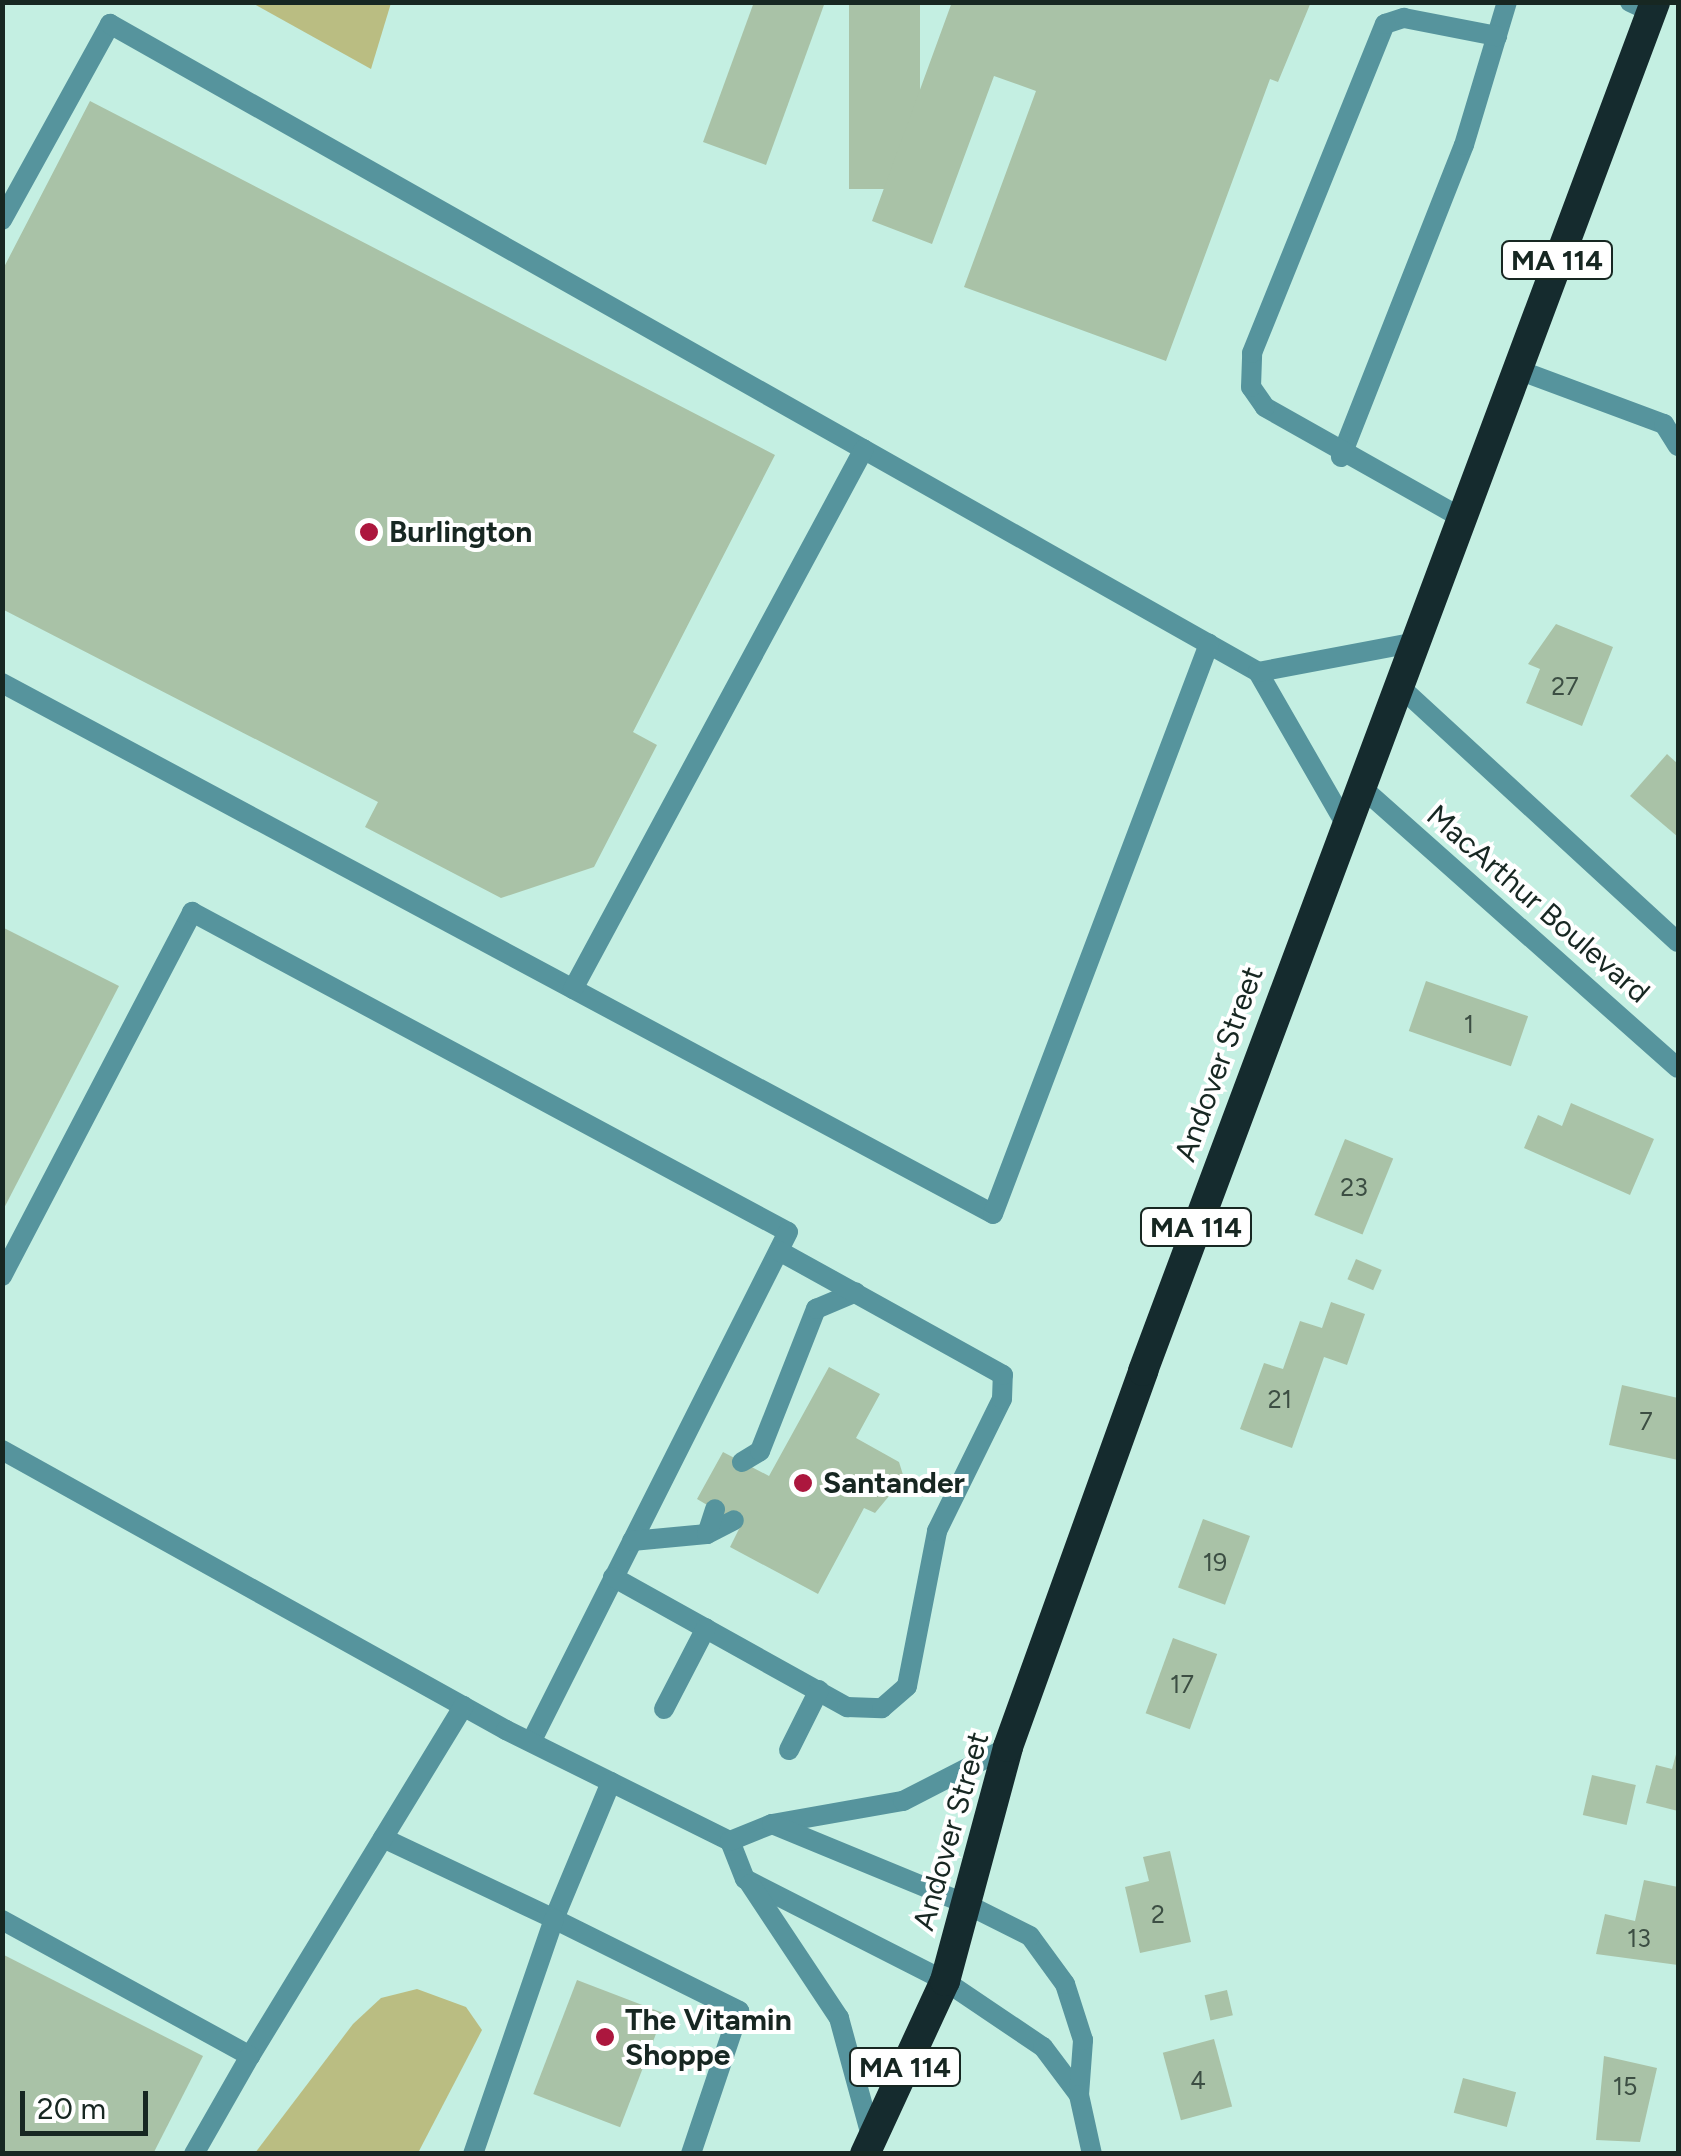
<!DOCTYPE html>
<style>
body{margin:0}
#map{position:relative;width:1681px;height:2156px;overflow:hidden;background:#c4efe2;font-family:Figtree,sans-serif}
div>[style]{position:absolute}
.green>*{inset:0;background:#babd82}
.building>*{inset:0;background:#a9c2a7;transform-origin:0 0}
.lane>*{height:20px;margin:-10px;padding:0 10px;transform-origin:10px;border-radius:10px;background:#56949d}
.street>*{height:20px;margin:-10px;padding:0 10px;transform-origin:10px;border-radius:10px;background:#56949d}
.highway>*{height:30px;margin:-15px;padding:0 15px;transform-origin:15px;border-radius:15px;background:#152b2e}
.dots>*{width:28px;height:28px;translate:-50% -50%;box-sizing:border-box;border:5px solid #fff;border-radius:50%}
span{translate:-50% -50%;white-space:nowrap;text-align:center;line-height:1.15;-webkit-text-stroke:8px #fff;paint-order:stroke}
.number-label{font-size:25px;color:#3c4e43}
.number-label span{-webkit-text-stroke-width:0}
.shield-label span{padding:2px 8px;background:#fff;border:2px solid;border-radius:8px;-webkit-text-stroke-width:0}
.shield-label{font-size:28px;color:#172722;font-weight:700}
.poi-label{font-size:30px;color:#172722;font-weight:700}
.left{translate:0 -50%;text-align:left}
.street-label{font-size:30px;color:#172722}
.frame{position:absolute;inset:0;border:5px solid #172722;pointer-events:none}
.scale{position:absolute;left:20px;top:2091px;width:128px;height:45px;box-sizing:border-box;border:5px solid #172722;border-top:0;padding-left:12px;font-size:30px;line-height:35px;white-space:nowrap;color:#172722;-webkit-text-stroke:8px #fff;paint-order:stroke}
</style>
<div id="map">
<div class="green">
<div style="clip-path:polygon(252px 3px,391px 3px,371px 69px)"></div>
<div style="clip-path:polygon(417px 1989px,466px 2007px,482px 2030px,418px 2153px,255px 2153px,353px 2024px,381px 1998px)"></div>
</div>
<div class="building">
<div style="clip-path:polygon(754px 2px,825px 2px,766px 165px,703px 142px)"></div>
<div style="left:849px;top:2px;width:71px;height:187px"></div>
<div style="clip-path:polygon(952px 2px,1311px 2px,1278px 82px,1270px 79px,1166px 361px,964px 287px,1036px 91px,994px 76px,932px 244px,872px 221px)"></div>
<div style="clip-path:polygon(90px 101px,775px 455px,633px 732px,657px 745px,594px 867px,501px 898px,365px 827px,378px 802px,2px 609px,2px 271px)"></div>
<div style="clip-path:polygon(1556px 624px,1613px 647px,1582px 726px,1526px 703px,1540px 669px,1528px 664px)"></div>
<div style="clip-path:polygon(1667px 754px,1678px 764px,1678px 837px,1630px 796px)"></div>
<div style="clip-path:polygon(2px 927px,119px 986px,2px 1212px)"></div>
<div style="left:1426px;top:981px;width:108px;height:53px;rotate:19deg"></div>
<div style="clip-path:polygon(1571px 1103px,1654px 1139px,1630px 1195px,1524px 1148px,1538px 1115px,1562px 1126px)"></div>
<div style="left:1345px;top:1139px;width:52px;height:82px;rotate:22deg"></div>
<div style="left:1356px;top:1259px;width:28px;height:22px;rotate:23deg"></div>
<div style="clip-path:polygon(1331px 1302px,1365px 1314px,1347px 1365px,1324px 1357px,1292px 1448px,1240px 1429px,1264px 1363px,1283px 1369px,1300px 1321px,1322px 1328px)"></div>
<div style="clip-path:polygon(829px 1367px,880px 1394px,856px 1438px,899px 1462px,904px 1478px,875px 1513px,864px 1508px,818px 1594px,730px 1547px,741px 1525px,697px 1499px,723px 1452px,769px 1476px)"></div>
<div style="clip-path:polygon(1622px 1385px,1678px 1398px,1678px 1460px,1609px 1445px)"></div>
<div style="left:1203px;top:1519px;width:50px;height:73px;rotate:20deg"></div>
<div style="left:1173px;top:1638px;width:47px;height:80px;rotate:20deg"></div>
<div style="clip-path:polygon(1678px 1747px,1678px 1811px,1646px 1803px,1656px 1765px,1672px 1769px)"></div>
<div style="left:1592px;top:1775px;width:45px;height:41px;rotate:13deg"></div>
<div style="clip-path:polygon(1170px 1851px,1191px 1942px,1140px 1953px,1125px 1887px,1149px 1881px,1143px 1857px)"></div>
<div style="clip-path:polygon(1644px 1880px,1678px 1887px,1678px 1965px,1596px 1954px,1605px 1914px,1635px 1921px)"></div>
<div style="clip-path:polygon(2px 1954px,203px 2056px,153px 2154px,2px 2154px)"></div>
<div style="left:577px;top:1980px;width:93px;height:122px;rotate:21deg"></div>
<div style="left:1227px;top:1990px;width:26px;height:23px;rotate:77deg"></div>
<div style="left:1214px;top:2039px;width:70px;height:53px;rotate:75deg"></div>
<div style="clip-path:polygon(1604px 2056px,1657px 2068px,1640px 2142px,1596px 2140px)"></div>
<div style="left:1463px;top:2078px;width:55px;height:36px;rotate:15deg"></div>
</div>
<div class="lane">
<div style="left:1630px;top:2px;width:23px;rotate:25deg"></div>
<div style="left:2px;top:220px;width:224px;rotate:-61.1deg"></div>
<div style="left:110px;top:24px;width:1318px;rotate:29.44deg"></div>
<div style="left:1258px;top:672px;width:174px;rotate:60.1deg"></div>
<div style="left:1516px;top:369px;width:158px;rotate:20.4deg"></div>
<div style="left:1664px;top:424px;width:26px;rotate:58deg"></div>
<div style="left:1341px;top:457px;width:335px;rotate:-68.5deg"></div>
<div style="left:1464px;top:145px;width:149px;rotate:-73.3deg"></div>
<div style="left:1460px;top:517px;width:224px;rotate:-150.6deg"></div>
<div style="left:1265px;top:407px;width:24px;rotate:-125deg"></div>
<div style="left:1251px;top:387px;width:34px;rotate:-88deg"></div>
<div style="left:1252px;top:353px;width:355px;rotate:-68deg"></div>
<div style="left:1385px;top:24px;width:20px;rotate:-18deg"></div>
<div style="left:1404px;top:18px;width:95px;rotate:11deg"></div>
<div style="left:1258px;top:672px;width:157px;rotate:-10.7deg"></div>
<div style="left:2px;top:683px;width:1124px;rotate:28.18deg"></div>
<div style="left:993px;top:1214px;width:610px;rotate:-69.25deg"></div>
<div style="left:573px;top:989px;width:613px;rotate:-61.68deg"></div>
<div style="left:2px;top:1276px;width:411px;rotate:-62.4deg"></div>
<div style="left:192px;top:912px;width:676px;rotate:28.23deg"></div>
<div style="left:788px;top:1232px;width:571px;rotate:116.74deg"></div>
<div style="left:2px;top:1450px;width:577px;rotate:29.05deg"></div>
<div style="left:506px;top:1730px;width:250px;rotate:26.4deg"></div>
<div style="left:730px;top:1841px;width:41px;rotate:68.5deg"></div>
<div style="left:745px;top:1879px;width:225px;rotate:27deg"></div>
<div style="left:742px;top:1462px;width:21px;rotate:-31deg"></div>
<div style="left:760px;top:1451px;width:153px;rotate:-68.5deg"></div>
<div style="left:816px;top:1309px;width:43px;rotate:-23deg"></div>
<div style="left:707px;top:1534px;width:30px;rotate:-27deg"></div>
<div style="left:632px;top:1541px;width:75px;rotate:-5.3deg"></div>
<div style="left:707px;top:1534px;width:26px;rotate:-72deg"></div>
<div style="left:613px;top:1577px;width:268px;rotate:29.1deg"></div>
<div style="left:847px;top:1707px;width:35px;rotate:2deg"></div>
<div style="left:882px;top:1708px;width:33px;rotate:-41deg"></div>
<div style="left:907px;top:1686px;width:158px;rotate:-79deg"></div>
<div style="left:937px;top:1531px;width:147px;rotate:-63.8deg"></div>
<div style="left:1002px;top:1399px;width:24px;rotate:-88deg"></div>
<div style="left:1003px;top:1375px;width:256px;rotate:-151deg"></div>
<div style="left:664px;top:1709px;width:91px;rotate:-62.6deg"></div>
<div style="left:789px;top:1750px;width:67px;rotate:-63.4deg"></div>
<div style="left:611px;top:1782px;width:148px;rotate:112.6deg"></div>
<div style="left:554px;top:1919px;width:207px;rotate:26.4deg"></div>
<div style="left:739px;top:2011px;width:151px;rotate:108.6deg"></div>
<div style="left:772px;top:1824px;width:133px;rotate:-10deg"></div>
<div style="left:903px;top:1801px;width:118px;rotate:-27.2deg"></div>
<div style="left:383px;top:1838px;width:189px;rotate:25.3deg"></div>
<div style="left:554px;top:1919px;width:249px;rotate:109deg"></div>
<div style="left:730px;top:1841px;width:45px;rotate:-22deg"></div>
<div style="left:772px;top:1824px;width:210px;rotate:22.4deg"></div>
<div style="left:750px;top:1884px;width:161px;rotate:56.4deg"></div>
<div style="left:839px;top:2018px;width:122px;rotate:74.8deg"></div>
<div style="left:2px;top:1920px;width:283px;rotate:28.7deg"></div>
<div style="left:250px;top:2056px;width:410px;rotate:-58.6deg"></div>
<div style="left:194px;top:2154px;width:113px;rotate:-60.3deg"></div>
</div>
<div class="street">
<div style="left:1397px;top:684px;width:381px;rotate:42.6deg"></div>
<div style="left:1359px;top:785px;width:426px;rotate:41.6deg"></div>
<div style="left:945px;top:1981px;width:118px;rotate:34deg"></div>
<div style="left:1043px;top:2047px;width:60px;rotate:53.1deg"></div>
<div style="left:1079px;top:2095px;width:55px;rotate:-85.8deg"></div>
<div style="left:1083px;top:2040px;width:59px;rotate:-107.8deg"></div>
<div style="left:1065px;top:1984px;width:59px;rotate:-126.1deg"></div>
<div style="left:1030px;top:1936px;width:72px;rotate:-153.4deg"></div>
<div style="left:1079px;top:2095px;width:60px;rotate:77.6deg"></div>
</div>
<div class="highway">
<div style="left:865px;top:2154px;width:191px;rotate:-65.2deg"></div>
<div style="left:945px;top:1981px;width:242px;rotate:-74.9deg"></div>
<div style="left:1008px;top:1747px;width:400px;rotate:-70.2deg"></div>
<div style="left:1143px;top:1371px;width:1462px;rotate:-69.49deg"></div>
</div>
<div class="dots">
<div style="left:369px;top:532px;background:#ac173e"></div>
<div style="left:803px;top:1483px;background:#ac173e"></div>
<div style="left:605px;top:2037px;background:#ac173e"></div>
</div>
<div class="number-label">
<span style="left:1565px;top:686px">27</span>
<span style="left:1469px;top:1024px">1</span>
<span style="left:1354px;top:1187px">23</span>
<span style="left:1280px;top:1399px">21</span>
<span style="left:1646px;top:1421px">7</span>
<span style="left:1215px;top:1562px">19</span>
<span style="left:1182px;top:1684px">17</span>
<span style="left:1158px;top:1914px">2</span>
<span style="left:1639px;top:1938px">13</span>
<span style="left:1198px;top:2080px">4</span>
<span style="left:1625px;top:2086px">15</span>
</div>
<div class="shield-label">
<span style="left:1557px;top:260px">MA 114</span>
<span style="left:1196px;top:1227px">MA 114</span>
<span style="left:905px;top:2067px">MA 114</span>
</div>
<div class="poi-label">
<span class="left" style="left:389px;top:532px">Burlington</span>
<span class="left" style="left:823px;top:1483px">Santander</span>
<span class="left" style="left:625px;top:2037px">The Vitamin<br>Shoppe</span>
</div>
<div class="street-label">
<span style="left:1538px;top:904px;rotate:41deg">MacArthur Boulevard</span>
<span style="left:1219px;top:1064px;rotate:-70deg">Andover Street</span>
<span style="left:951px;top:1831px;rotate:-74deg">Andover Street</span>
</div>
<div class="frame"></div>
<div class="scale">20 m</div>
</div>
